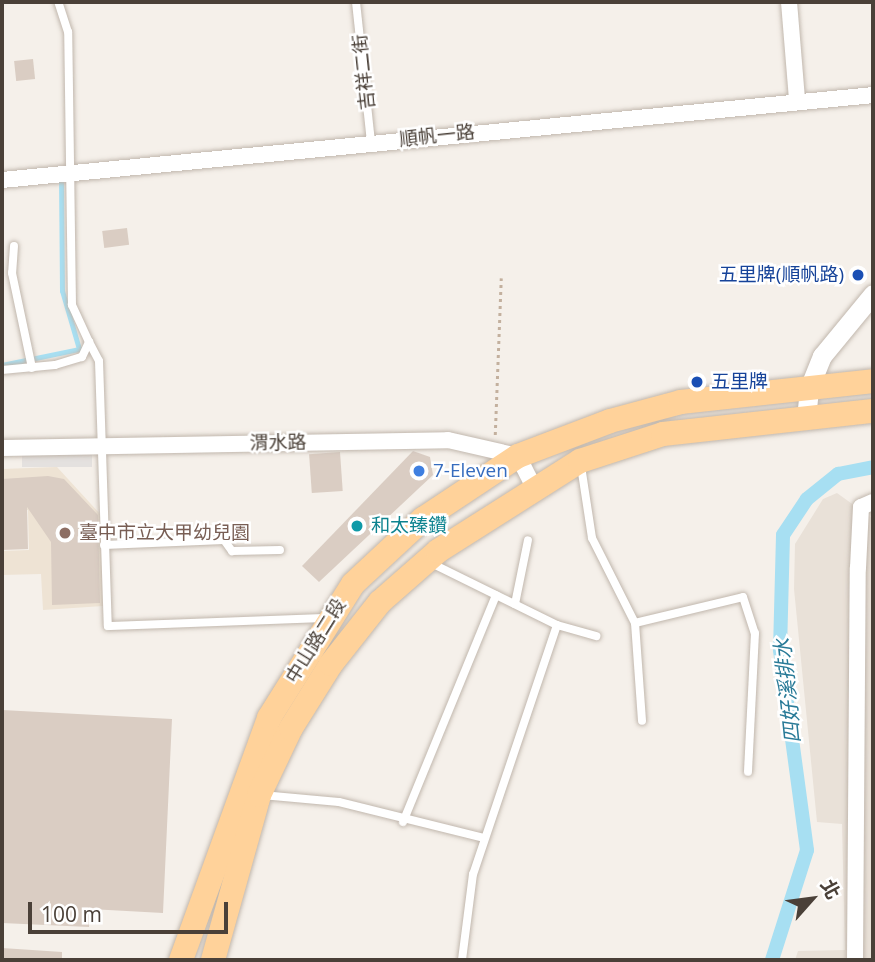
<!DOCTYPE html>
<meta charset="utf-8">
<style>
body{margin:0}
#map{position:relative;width:875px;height:962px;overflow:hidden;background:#f5f0ea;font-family:"Open Sans","Noto Sans TC",sans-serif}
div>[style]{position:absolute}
.residential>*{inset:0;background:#e9e1d8}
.education>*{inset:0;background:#eee3d4}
.parking>*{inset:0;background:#e4e1df;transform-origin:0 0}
.stream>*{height:4.5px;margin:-2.25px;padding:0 2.25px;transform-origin:2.25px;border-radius:2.25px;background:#a7dff2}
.canal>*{height:14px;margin:-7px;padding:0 7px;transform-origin:7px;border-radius:7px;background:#a7dff2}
.building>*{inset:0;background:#dacdc3;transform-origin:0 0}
.path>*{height:2.5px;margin-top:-1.25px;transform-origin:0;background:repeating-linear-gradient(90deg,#c3b09e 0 3.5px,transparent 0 7px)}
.roads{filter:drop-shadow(0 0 2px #c1b7ad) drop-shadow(0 0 2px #c1b7ad)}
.service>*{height:8px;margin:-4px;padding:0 4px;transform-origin:4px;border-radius:4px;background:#fff}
.minor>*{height:16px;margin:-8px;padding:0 8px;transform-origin:8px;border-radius:8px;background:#fff}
.tertiary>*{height:19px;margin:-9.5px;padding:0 9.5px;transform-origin:9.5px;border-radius:9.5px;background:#fff}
.primary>*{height:24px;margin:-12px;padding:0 12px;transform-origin:12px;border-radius:12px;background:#ffd29a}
.dots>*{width:19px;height:19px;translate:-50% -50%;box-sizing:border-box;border:4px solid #fff;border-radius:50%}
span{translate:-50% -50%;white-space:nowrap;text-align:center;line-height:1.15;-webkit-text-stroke:5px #fff;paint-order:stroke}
.street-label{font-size:19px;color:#4a4038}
.transit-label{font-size:19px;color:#164399}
.right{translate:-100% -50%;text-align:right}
.left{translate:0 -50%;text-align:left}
.shop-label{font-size:19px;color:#366cbe}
.culture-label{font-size:19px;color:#0d838f}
.education-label{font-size:19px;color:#785e54}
.water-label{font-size:21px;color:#287a97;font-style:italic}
.frame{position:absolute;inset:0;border:4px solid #4a4038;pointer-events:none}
.north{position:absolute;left:777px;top:864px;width:70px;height:70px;-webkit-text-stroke:5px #fff;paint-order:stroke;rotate:62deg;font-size:19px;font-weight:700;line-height:28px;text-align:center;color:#4a4038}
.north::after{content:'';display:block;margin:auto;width:24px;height:32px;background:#4a4038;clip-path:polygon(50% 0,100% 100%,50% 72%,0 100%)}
.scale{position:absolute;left:28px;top:902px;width:200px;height:32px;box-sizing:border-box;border:4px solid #4a4038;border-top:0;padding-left:9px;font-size:21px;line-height:24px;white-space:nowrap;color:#4a4038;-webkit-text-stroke:5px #fff;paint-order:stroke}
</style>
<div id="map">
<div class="residential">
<div style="clip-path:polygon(837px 493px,873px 519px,873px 960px,795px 960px,798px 951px,845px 950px,842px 824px,817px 822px,794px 589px,795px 544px,823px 499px)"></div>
</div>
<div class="education">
<div style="clip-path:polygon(57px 467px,101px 515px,103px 606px,43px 610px,41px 574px,2px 575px,2px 551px,29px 550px,28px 510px,2px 511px,2px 469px)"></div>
</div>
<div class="parking">
<div style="left:92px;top:455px;width:12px;height:70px;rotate:90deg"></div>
</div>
<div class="stream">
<div style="left:2px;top:365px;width:79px;rotate:-11.7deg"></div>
<div style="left:79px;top:349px;width:60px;rotate:-106.3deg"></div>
<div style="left:62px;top:291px;width:112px;rotate:-90.5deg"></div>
</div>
<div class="canal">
<div style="left:772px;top:960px;width:115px;rotate:-72.3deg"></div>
<div style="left:807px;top:850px;width:202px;rotate:-97.7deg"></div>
<div style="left:780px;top:650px;width:115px;rotate:-88.5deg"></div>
<div style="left:783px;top:535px;width:43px;rotate:-56.3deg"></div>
<div style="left:807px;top:499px;width:40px;rotate:-39deg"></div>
<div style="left:838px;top:474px;width:36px;rotate:-11deg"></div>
</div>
<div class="building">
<div style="left:33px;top:59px;width:20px;height:19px;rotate:84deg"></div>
<div style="left:127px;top:228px;width:17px;height:25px;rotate:83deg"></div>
<div style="clip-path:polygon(413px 451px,430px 457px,433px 475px,319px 582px,302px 566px)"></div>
<div style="left:340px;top:452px;width:39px;height:31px;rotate:86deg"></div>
<div style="clip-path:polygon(48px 476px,64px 479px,98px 515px,100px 603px,52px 605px,51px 542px,27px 507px,28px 549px,2px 550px,2px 479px)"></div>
<div style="clip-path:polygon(2px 710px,172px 719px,163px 913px,90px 909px,89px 927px,2px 923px)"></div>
<div style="clip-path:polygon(2px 948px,62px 952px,62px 960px,2px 960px)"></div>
</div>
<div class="path">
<div style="left:495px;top:435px;width:157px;rotate:-87.8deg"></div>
</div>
<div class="roads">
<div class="service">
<div style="left:356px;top:2px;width:141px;rotate:83.9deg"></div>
<div style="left:14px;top:246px;width:27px;rotate:94deg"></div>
<div style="left:12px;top:273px;width:97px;rotate:78.1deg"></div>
<div style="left:89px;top:342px;width:21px;rotate:62deg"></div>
<div style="left:99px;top:361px;width:265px;rotate:88.1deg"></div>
<div style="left:108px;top:626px;width:218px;rotate:-2.1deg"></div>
<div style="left:2px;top:370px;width:53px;rotate:-5.4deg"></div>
<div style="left:55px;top:365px;width:28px;rotate:-17deg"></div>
<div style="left:82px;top:357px;width:17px;rotate:-65deg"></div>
<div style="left:89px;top:342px;width:41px;rotate:-114.7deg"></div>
<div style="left:72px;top:305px;width:273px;rotate:-90.8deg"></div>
<div style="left:68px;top:32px;width:32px;rotate:-108deg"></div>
<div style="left:581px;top:466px;width:73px;rotate:81.3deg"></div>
<div style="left:592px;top:538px;width:95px;rotate:63.2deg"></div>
<div style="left:635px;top:623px;width:98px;rotate:85.9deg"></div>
<div style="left:104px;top:545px;width:120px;rotate:-2.4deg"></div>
<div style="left:224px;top:540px;width:14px;rotate:54deg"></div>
<div style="left:232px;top:551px;width:48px;rotate:-1.2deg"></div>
<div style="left:431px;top:563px;width:140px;rotate:26.2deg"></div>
<div style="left:557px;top:625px;width:263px;rotate:108.6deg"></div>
<div style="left:473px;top:874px;width:87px;rotate:97.3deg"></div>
<div style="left:515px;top:604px;width:65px;rotate:-78.5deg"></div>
<div style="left:635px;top:623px;width:111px;rotate:-13.5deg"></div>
<div style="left:743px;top:597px;width:38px;rotate:72deg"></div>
<div style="left:755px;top:633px;width:139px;rotate:92.9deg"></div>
<div style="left:557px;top:625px;width:41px;rotate:15.8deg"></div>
<div style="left:262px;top:795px;width:77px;rotate:5.2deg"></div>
<div style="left:339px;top:802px;width:150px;rotate:13.9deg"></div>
<div style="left:403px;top:822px;width:245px;rotate:-67.7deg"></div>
</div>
<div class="minor">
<div style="left:789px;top:2px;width:98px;rotate:85.3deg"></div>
<div style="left:2px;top:180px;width:875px;rotate:-5.57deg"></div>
<div style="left:2px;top:448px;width:446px;rotate:-1deg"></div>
<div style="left:448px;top:440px;width:72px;rotate:12.9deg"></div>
<div style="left:518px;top:456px;width:35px;rotate:63deg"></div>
<div style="left:855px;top:960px;width:392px;rotate:-89.6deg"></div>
<div style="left:858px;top:568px;width:61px;rotate:-87.2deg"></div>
<div style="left:861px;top:507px;width:13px;rotate:-23deg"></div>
</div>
<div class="tertiary">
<div style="left:806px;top:418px;width:30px;rotate:-84deg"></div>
<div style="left:809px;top:388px;width:35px;rotate:-68deg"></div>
<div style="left:822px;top:356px;width:80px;rotate:-50.6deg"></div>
</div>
<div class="primary">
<div style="left:181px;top:960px;width:258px;rotate:-70deg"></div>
<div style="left:269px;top:718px;width:158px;rotate:-57.9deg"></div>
<div style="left:353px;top:584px;width:96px;rotate:-42.9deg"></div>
<div style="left:423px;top:519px;width:114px;rotate:-33.6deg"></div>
<div style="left:518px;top:456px;width:98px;rotate:-20.8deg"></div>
<div style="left:610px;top:421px;width:73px;rotate:-15deg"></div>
<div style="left:681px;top:402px;width:193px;rotate:-6.2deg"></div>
<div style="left:213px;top:960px;width:171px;rotate:-74.4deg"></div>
<div style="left:259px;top:795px;width:74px;rotate:-64.5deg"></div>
<div style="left:291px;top:728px;width:75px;rotate:-58deg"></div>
<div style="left:331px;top:664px;width:79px;rotate:-51.7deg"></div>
<div style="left:380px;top:602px;width:77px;rotate:-41.3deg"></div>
<div style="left:438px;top:551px;width:168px;rotate:-32.4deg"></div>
<div style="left:580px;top:461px;width:87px;rotate:-18deg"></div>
<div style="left:663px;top:434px;width:211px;rotate:-6.3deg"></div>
</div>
</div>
<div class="dots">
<div style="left:858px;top:275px;background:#1a4fb4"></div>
<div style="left:697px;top:382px;background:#1a4fb4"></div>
<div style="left:419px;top:471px;background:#3f7fe0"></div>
<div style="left:357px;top:526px;background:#0f9aa8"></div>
<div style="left:65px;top:533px;background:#8d6e63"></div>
</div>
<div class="street-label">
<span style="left:364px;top:72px;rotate:-96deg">吉祥二街</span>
<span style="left:437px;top:136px;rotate:-6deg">順帆一路</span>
<span style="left:278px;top:443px;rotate:-1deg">渭水路</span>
<span style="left:316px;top:641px;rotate:-58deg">中山路二段</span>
</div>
<div class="transit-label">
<span class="right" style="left:844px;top:275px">五里牌(順帆路)</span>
<span class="left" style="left:711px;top:382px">五里牌</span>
</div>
<div class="shop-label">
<span class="left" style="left:433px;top:471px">7-Eleven</span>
</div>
<div class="culture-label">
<span class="left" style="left:371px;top:526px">和太臻鑽</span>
</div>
<div class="education-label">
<span class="left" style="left:79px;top:533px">臺中市立大甲幼兒園</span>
</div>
<div class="water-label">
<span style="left:787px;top:691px;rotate:-96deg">四好溪排水</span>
</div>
<div class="frame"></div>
<div class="north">北</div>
<div class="scale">100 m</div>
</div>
